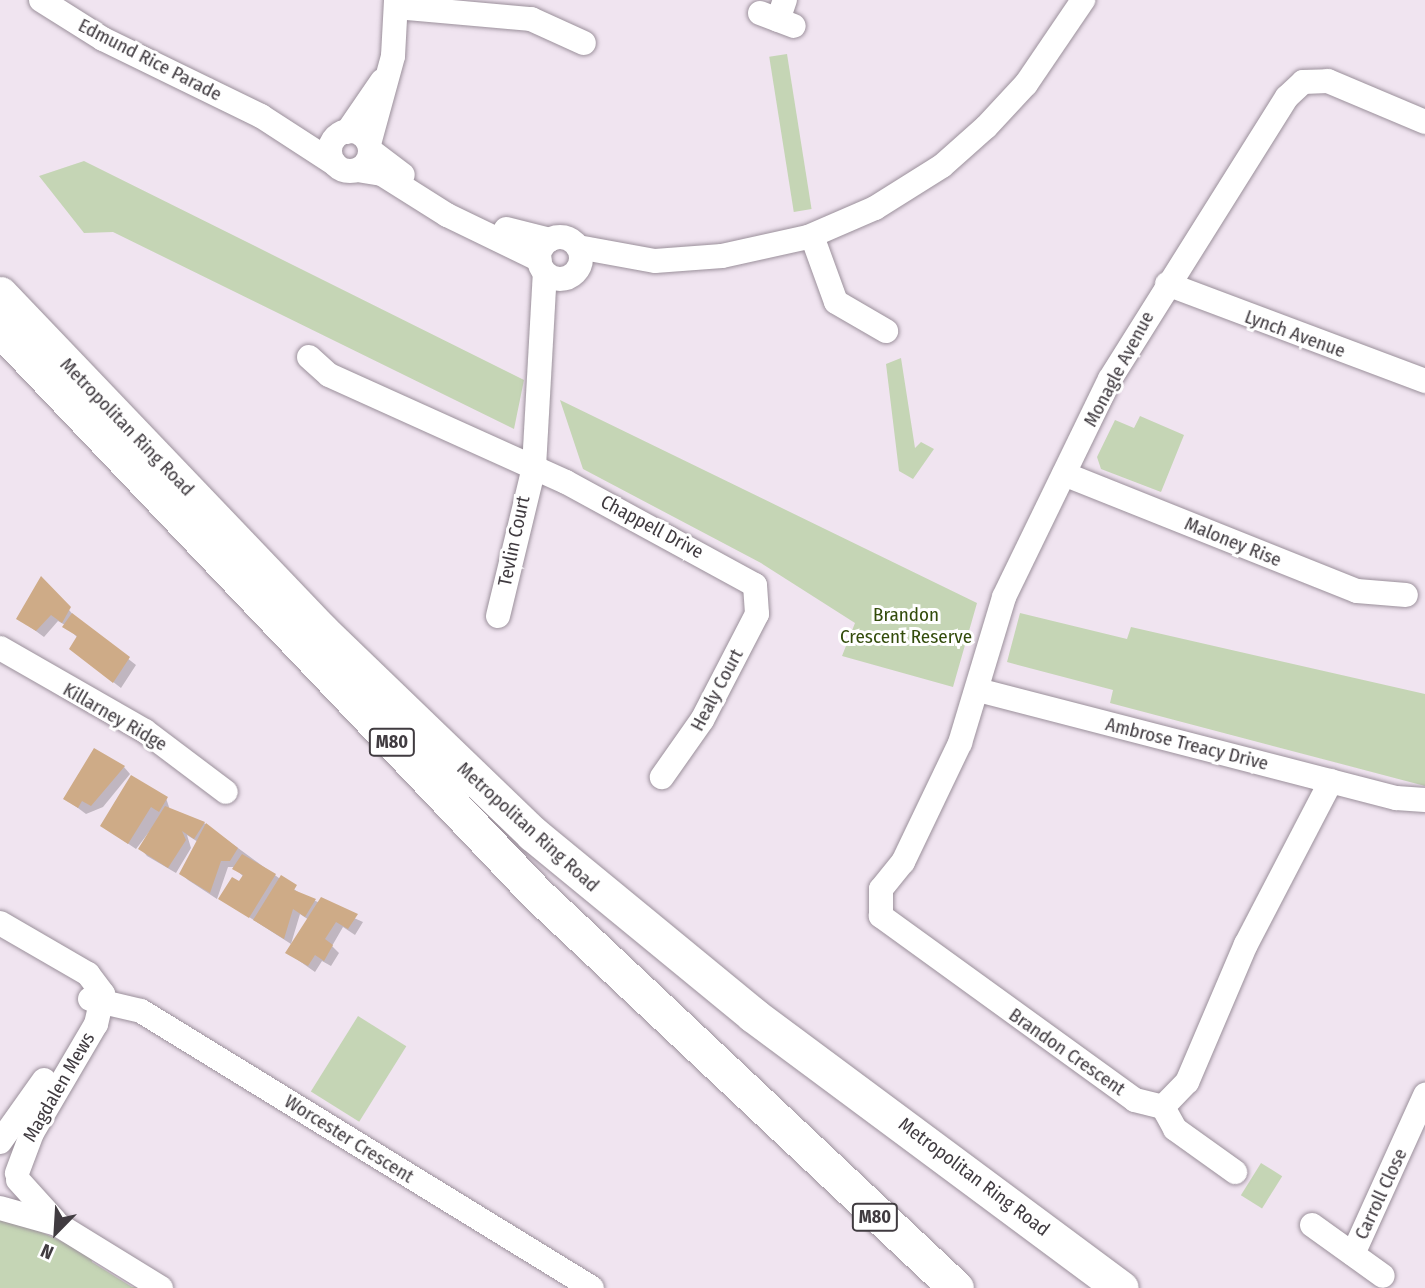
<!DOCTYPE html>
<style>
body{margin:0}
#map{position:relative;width:1425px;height:1288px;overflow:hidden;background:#f0e4f0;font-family:"Fira Sans Condensed",sans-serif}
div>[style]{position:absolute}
.green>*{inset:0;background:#c5d5b5;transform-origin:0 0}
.shadow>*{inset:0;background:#0003}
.building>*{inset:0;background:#ceab87}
.roads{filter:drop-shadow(0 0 2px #9b909b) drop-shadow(0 0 2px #9b909b)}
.minor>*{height:24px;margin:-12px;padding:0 12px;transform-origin:12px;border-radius:12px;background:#fff}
.minor>.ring{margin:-12px;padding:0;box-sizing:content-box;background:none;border:24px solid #fff;border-radius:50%}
.highway>*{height:35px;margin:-17.5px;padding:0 17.5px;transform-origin:17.5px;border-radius:17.5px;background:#fff}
span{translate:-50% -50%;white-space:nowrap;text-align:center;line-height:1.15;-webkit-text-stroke:6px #fff;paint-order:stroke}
.shield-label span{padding:2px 5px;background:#fff;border:2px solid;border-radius:5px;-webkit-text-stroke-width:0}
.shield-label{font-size:18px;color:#403b40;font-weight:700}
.street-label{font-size:19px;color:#403b40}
.park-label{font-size:19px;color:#334c0b}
.north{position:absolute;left:21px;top:1197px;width:70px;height:70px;-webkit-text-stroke:5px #fff;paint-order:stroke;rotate:204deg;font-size:19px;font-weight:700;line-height:28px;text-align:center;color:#403b40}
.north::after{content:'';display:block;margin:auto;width:24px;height:32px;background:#403b40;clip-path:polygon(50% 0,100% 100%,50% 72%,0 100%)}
</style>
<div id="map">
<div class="green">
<div style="left:787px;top:54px;width:157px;height:18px;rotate:81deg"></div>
<div style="clip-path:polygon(84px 161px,524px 380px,514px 429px,113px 232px,84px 233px,39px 176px)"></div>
<div style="clip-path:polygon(901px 358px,915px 448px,921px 442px,934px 449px,913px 479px,899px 471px,886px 364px)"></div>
<div style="clip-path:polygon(560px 400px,977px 603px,953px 687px,842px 656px,855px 623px,761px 563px,583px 469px)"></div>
<div style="clip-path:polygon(1140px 416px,1184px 435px,1161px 492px,1101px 469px,1097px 457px,1115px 420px,1134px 428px)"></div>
<div style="clip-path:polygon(1020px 613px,1127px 639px,1131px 627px,1425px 694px,1425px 786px,1110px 703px,1113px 690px,1007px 662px)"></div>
<div style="left:358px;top:1016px;width:57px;height:89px;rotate:32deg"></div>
<div style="left:1261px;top:1163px;width:25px;height:38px;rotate:32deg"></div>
<div style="clip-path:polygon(0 1213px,91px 1255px,92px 1262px,132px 1287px,146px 1288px,0 1288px)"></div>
</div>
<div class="shadow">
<div style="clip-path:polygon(42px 579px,76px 618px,136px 665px,121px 688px,78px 655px,78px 638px,65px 625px,58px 621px,44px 637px,18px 618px)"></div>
<div style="clip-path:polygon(124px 767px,130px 774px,103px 807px,86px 814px,66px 799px)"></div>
<div style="clip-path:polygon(166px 798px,170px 810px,204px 823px,302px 895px,363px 922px,355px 935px,343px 927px,332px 946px,339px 953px,331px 966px,322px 961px,315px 972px,288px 953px,309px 920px,300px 914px,291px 944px,221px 899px,244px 877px,233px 867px,228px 867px,217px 899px,188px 880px,181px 873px,198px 842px,187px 835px,191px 848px,176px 873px,147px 856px,141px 849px,162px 815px,136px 849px,102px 826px)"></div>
</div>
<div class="building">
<div style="clip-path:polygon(41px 576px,71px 607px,62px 623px,51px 615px,36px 631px,16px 619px)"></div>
<div style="clip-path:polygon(72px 613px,130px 657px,113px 683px,69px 649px,77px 636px,62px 627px)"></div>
<div style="clip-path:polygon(94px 748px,125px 766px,91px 806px,82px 801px,78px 808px,63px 799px)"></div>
<div style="clip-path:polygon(131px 775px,168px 797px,159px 812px,151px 807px,128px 844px,100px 826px)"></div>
<div style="clip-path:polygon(165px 806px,205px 822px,194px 839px,182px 831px,186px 840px,168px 868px,138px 849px)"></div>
<div style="clip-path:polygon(206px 823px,238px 848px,230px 861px,221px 861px,210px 893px,179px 874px)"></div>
<div style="clip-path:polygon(242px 854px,276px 874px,249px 918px,218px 899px,232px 877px,239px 881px,243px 875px,232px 869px)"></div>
<div style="clip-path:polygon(281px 875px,297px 885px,294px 890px,316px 899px,305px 917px,293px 909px,284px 939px,253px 920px)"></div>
<div style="clip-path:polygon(321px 897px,358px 914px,348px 929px,336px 922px,325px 939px,333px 945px,324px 961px,315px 955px,308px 966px,285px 953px)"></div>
</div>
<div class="roads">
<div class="minor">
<div style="left:41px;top:0;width:73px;rotate:32.2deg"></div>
<div style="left:103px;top:39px;width:176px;rotate:26deg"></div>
<div style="left:261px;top:116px;width:88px;rotate:33deg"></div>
<div style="left:396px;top:7px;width:136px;rotate:5.1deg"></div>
<div style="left:531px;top:19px;width:58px;rotate:24.4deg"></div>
<div style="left:760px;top:13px;width:36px;rotate:21deg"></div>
<div style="left:778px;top:20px;width:21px;rotate:-71deg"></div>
<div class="ring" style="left:330px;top:131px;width:16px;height:16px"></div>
<div style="left:347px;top:132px;width:62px;rotate:-55.5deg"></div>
<div style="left:369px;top:144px;width:91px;rotate:-74.7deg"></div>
<div style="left:393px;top:56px;width:56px;rotate:-86.9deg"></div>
<div style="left:370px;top:150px;width:41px;rotate:37.1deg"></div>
<div style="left:357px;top:170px;width:25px;rotate:9deg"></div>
<div style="left:382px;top:174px;width:77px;rotate:32.2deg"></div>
<div style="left:447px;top:215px;width:103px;rotate:25.8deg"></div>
<div style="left:506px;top:229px;width:45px;rotate:14deg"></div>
<div style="left:812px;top:236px;width:70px;rotate:70deg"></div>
<div style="left:836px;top:302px;width:58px;rotate:30.1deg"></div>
<div class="ring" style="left:539px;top:237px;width:18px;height:18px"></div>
<div style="left:578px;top:247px;width:78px;rotate:10.3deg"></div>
<div style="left:655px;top:261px;width:67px;rotate:-4.3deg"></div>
<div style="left:722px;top:256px;width:88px;rotate:-12.5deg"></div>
<div style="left:808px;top:237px;width:73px;rotate:-23.4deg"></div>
<div style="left:875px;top:208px;width:79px;rotate:-32.1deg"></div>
<div style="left:942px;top:166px;width:59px;rotate:-41.6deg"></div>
<div style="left:986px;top:127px;width:59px;rotate:-47.1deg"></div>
<div style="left:1026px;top:84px;width:102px;rotate:-55.8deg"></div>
<div style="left:1167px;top:284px;width:276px;rotate:20.6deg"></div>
<div style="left:309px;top:357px;width:27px;rotate:42deg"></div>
<div style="left:329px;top:375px;width:260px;rotate:24.3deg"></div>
<div style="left:566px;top:482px;width:215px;rotate:28.6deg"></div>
<div style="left:755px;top:585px;width:29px;rotate:86deg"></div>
<div style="left:757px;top:614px;width:119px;rotate:117.4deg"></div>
<div style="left:702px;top:720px;width:70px;rotate:125.1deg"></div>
<div style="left:1064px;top:474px;width:315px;rotate:21.8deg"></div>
<div style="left:1357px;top:591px;width:49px;rotate:4.7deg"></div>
<div style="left:498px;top:616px;width:153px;rotate:-76.4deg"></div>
<div style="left:534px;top:467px;width:194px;rotate:-86.8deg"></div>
<div style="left:0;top:648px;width:167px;rotate:29.8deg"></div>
<div style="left:145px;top:731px;width:101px;rotate:37deg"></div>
<div style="left:978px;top:690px;width:432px;rotate:14.5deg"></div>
<div style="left:1396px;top:798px;width:29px;rotate:4deg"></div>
<div style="left:1331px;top:781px;width:184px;rotate:117.5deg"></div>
<div style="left:1246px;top:944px;width:150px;rotate:113.1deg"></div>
<div style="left:1187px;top:1082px;width:35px;rotate:134deg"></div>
<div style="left:1163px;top:1107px;width:29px;rotate:-166deg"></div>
<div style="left:1135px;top:1100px;width:314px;rotate:-144.1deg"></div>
<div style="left:881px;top:916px;width:27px;rotate:-90deg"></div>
<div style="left:881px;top:889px;width:35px;rotate:-51deg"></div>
<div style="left:903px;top:862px;width:132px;rotate:-64.4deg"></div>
<div style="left:960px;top:743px;width:152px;rotate:-73.2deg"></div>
<div style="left:1004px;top:597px;width:242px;rotate:-64.1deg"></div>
<div style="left:1110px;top:379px;width:333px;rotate:-57.9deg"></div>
<div style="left:1287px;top:97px;width:22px;rotate:-43deg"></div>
<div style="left:1303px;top:82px;width:25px;rotate:-2deg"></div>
<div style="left:1328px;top:81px;width:105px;rotate:22.9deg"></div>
<div style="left:0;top:923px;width:102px;rotate:30.1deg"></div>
<div style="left:88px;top:974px;width:25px;rotate:53deg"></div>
<div style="left:103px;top:994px;width:31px;rotate:103deg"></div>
<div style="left:96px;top:1024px;width:126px;rotate:120.4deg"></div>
<div style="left:32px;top:1133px;width:43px;rotate:110.6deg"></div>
<div style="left:90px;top:999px;width:52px;rotate:13.2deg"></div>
<div style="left:141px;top:1011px;width:529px;rotate:31.56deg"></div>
<div style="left:1163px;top:1107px;width:25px;rotate:61deg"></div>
<div style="left:1175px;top:1129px;width:74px;rotate:35.6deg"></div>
<div style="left:0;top:1142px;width:76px;rotate:-54.6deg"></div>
<div style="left:18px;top:1180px;width:55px;rotate:47.9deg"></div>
<div style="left:0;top:1208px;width:59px;rotate:15.7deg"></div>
<div style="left:57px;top:1224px;width:122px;rotate:31.6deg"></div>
<div style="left:1312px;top:1225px;width:87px;rotate:35.7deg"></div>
<div style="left:1353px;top:1254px;width:175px;rotate:-65.6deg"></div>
</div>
<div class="highway">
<div style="left:0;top:294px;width:465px;rotate:46.3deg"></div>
<div style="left:321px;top:630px;width:294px;rotate:43.9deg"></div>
<div style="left:533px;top:834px;width:285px;rotate:39.4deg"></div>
<div style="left:753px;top:1015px;width:458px;rotate:36.6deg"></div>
<div style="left:5px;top:334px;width:772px;rotate:46.47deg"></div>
<div style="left:537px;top:894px;width:575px;rotate:43.24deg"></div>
</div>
</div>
<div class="shield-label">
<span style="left:392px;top:742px">M80</span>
<span style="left:875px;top:1217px">M80</span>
</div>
<div class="street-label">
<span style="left:150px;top:60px;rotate:27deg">Edmund Rice Parade</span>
<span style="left:1295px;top:334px;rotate:20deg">Lynch Avenue</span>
<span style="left:1119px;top:369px;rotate:-62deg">Monagle Avenue</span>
<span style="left:127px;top:427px;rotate:46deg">Metropolitan Ring Road</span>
<span style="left:652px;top:527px;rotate:28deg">Chappell Drive</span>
<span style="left:514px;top:541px;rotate:-78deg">Tevlin Court</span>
<span style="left:1233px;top:542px;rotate:22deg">Maloney Rise</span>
<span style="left:717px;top:690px;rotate:-62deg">Healy Court</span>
<span style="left:115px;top:717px;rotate:30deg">Killarney Ridge</span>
<span style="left:1187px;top:744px;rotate:14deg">Ambrose Treacy Drive</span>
<span style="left:528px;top:827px;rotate:42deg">Metropolitan Ring Road</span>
<span style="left:1067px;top:1052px;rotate:35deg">Brandon Crescent</span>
<span style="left:59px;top:1087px;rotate:-60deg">Magdalen Mews</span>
<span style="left:349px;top:1139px;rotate:32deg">Worcester Crescent</span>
<span style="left:974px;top:1177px;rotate:37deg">Metropolitan Ring Road</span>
<span style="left:1381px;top:1194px;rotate:-65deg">Carroll Close</span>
</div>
<div class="park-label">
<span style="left:906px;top:626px">Brandon<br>Crescent Reserve</span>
</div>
<div class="north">N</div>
</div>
